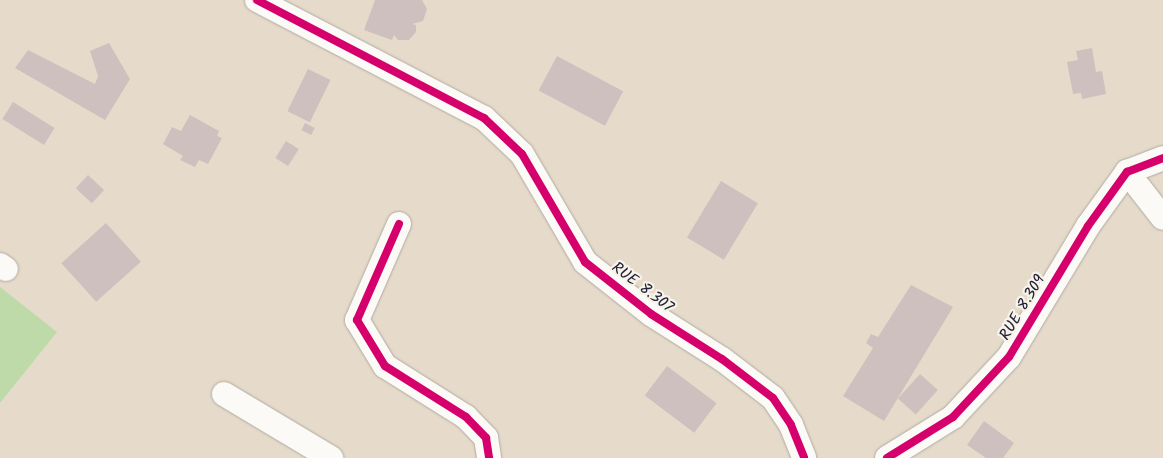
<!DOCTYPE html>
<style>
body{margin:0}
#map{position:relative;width:1163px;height:458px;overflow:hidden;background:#e6dbca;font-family:Kalam,sans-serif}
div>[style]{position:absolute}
.green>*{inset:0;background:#bedaa8}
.building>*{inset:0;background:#cdc0be;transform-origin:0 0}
.roads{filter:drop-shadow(0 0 1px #b1aaa2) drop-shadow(0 0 1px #b1aaa2)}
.minor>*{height:24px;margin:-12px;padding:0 12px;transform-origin:12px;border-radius:12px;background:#fbfaf7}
.cycleway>*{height:8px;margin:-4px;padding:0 4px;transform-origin:4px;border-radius:4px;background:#d6006c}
span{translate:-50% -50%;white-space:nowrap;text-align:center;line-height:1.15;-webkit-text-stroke:4.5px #f7f3e8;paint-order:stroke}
.street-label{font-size:16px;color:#22223b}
</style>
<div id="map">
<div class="green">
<div style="clip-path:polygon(0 287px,57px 332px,0 403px)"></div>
</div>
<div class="building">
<div style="clip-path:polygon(375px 0,422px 0,427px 9px,423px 21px,412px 24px,416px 25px,416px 32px,409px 40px,398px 40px,394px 35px,392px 40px,364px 30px)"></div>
<div style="clip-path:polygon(109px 43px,130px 79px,105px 120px,15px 68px,28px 50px,95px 84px,98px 76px,90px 51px)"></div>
<div style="clip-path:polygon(1092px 48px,1096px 72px,1102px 71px,1106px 94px,1082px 99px,1081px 93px,1073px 94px,1067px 62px,1078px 60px,1076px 51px)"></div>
<div style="left:557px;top:56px;width:75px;height:39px;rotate:28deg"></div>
<div style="left:308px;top:69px;width:25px;height:47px;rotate:26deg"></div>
<div style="left:13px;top:102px;width:49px;height:20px;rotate:32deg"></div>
<div style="clip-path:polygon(190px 115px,219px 131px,217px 136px,222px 138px,208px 164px,199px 160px,195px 167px,180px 160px,183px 156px,163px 144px,172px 127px,181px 131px)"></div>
<div style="left:305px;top:123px;width:11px;height:8px;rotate:27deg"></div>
<div style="left:286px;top:141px;width:15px;height:20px;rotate:32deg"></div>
<div style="left:88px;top:175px;width:22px;height:18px;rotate:43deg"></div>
<div style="left:721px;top:181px;width:43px;height:66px;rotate:31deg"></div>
<div style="left:106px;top:223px;width:52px;height:60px;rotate:48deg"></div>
<div style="clip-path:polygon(911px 285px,953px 307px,884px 421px,843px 396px,873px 348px,866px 343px,871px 334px,878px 337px)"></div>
<div style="left:667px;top:366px;width:62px;height:37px;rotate:37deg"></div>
<div style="left:920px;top:374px;width:24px;height:33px;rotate:42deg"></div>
<div style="clip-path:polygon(984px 421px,1014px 443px,1003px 458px,986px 458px,967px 445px)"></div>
</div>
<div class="roads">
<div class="minor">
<div style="left:257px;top:0;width:256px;rotate:27.5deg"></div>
<div style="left:484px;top:118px;width:52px;rotate:43.5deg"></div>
<div style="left:522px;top:154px;width:125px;rotate:59.7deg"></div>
<div style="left:585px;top:262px;width:84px;rotate:38.2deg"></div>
<div style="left:651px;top:314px;width:84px;rotate:32.4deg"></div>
<div style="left:722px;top:359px;width:64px;rotate:37.4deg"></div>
<div style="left:773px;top:398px;width:32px;rotate:56deg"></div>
<div style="left:791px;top:425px;width:35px;rotate:68deg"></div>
<div style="left:1127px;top:172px;width:58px;rotate:52deg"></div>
<div style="left:399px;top:224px;width:105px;rotate:113.6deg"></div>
<div style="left:357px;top:320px;width:54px;rotate:58.7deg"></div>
<div style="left:385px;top:366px;width:96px;rotate:32.2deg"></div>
<div style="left:466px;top:417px;width:29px;rotate:46deg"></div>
<div style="left:486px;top:438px;width:20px;rotate:81deg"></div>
<div style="left:0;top:265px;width:7px;rotate:34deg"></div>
<div style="left:224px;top:394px;width:125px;rotate:30.9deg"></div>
<div style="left:887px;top:458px;width:78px;rotate:-31.8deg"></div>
<div style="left:953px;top:417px;width:82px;rotate:-47deg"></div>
<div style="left:1009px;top:357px;width:153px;rotate:-58.9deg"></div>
<div style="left:1088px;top:226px;width:67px;rotate:-54.2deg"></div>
<div style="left:1127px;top:172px;width:39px;rotate:-21deg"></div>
</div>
</div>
<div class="cycleway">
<div style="left:257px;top:0;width:256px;rotate:27.5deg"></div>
<div style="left:484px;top:118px;width:52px;rotate:43.5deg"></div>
<div style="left:522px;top:154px;width:125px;rotate:59.7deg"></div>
<div style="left:585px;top:262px;width:84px;rotate:38.2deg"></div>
<div style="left:651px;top:314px;width:84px;rotate:32.4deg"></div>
<div style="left:722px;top:359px;width:64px;rotate:37.4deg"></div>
<div style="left:773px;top:398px;width:32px;rotate:56deg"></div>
<div style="left:791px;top:425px;width:35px;rotate:68deg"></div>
<div style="left:399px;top:224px;width:105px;rotate:113.6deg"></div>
<div style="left:357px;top:320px;width:54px;rotate:58.7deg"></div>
<div style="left:385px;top:366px;width:96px;rotate:32.2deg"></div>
<div style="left:466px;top:417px;width:29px;rotate:46deg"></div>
<div style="left:486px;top:438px;width:20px;rotate:81deg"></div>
<div style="left:887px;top:458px;width:78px;rotate:-31.8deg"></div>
<div style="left:953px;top:417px;width:82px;rotate:-47deg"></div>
<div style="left:1009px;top:357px;width:153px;rotate:-58.9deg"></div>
<div style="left:1088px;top:226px;width:67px;rotate:-54.2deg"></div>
<div style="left:1127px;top:172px;width:39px;rotate:-21deg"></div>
</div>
<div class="street-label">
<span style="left:642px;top:288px;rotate:37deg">RUE 8.307</span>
<span style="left:1023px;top:308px;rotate:-59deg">RUE 8.309</span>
</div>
</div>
